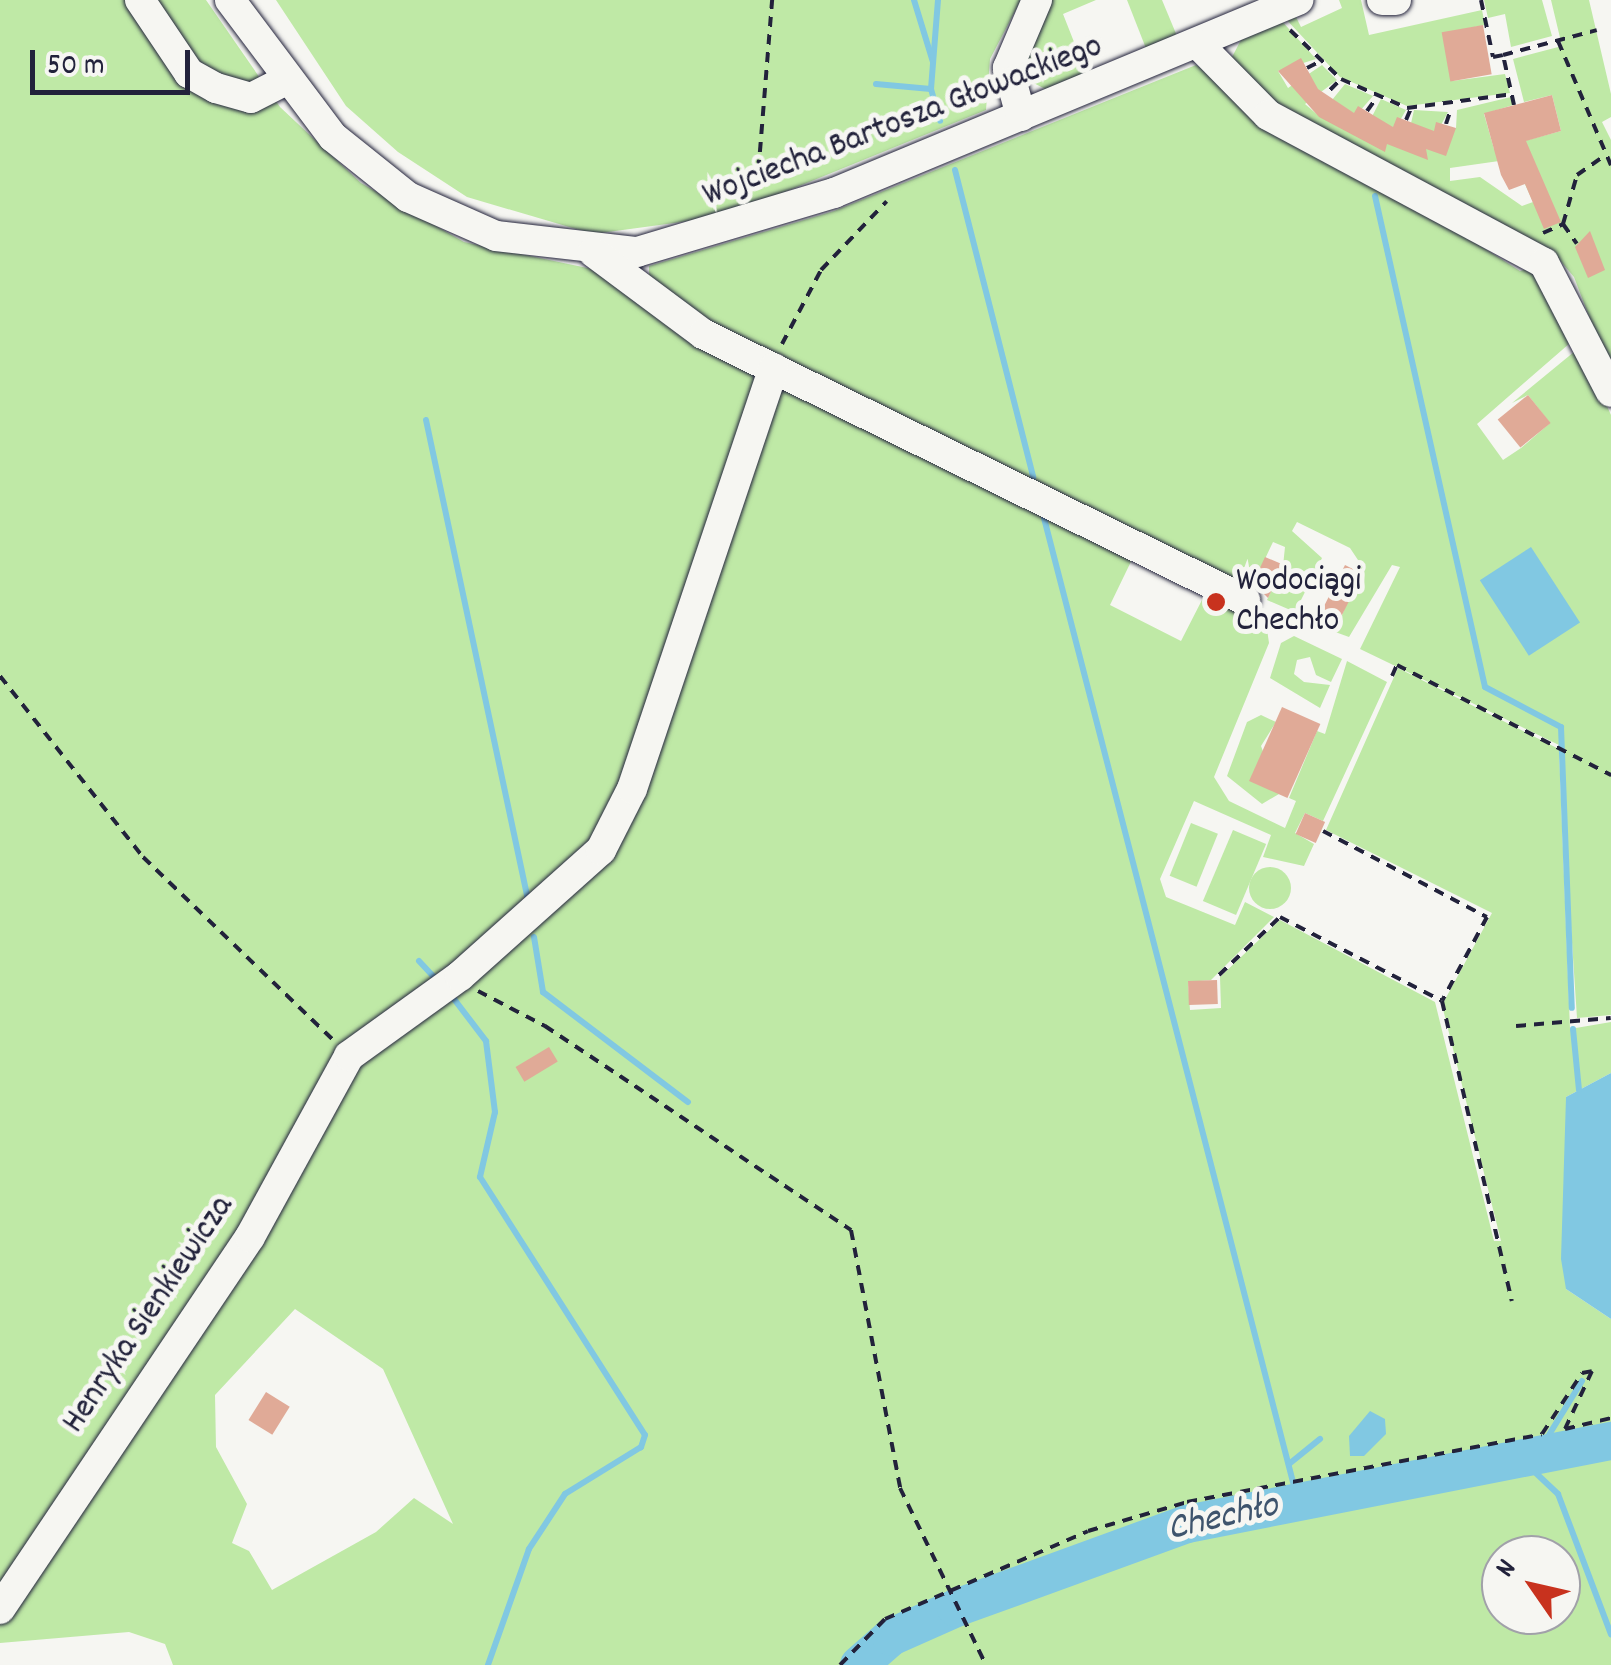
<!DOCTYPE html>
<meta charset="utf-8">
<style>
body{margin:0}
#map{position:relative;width:1611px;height:1665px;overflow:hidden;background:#f6f6f2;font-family:Dekko,sans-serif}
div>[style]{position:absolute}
.green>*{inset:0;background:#bfe9a6;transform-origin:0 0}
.round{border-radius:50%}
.water>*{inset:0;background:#81c8e2;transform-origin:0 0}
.stream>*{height:6px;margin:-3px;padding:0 3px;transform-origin:3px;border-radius:3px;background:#81c8e2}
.river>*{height:38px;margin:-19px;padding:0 19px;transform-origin:19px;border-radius:19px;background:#81c8e2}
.building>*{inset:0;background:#e0aa97;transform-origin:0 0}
.path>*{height:4px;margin-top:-2px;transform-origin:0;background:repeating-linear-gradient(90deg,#22223b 0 10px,transparent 0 18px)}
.roads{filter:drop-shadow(0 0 2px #22223b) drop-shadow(0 0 2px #22223b)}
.minor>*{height:30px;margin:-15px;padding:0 15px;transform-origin:15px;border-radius:15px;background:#f6f6f2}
.dots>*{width:28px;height:28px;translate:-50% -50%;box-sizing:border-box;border:5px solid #f6f6f2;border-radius:50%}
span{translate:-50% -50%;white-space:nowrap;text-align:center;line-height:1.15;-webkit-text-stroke:10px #f6f6f2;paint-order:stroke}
.street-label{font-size:35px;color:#22223b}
.poi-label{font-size:35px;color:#22223b}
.left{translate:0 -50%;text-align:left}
.water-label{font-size:38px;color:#3e546d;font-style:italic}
.north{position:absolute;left:1481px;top:1535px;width:100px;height:100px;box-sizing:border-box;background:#f6f6f2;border:2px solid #a1a1a9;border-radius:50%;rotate:304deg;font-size:28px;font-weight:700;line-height:40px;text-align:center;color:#22223b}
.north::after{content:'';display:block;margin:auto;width:35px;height:45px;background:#c8321e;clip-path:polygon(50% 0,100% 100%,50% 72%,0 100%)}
.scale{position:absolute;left:30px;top:50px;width:160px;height:45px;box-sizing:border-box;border:5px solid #22223b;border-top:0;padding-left:12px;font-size:30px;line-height:35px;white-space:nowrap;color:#22223b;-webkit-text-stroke:8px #f6f6f2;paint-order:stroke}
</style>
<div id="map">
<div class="green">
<div style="clip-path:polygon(evenodd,0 0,206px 0,280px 107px,361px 183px,464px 242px,592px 269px,649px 292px,649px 266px,834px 211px,1196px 65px,1520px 271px,1533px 267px,1577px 337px,1477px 424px,1503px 460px,1521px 448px,1550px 423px,1528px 395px,1512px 403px,1580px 347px,1611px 415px,1611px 1015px,1577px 1018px,1559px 745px,1360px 649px,1400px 567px,1392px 565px,1349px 637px,1316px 625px,1322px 612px,1340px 620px,1362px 566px,1350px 548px,1297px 522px,1292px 531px,1322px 558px,1295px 612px,1267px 600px,1283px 566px,1285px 547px,1273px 542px,1248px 595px,1140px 543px,1110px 605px,1181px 641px,1204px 596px,1222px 612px,1229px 599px,1266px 622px,1269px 643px,1214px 777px,1229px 801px,1285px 828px,1296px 801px,1289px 798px,1317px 731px,1325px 734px,1347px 661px,1387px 682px,1323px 821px,1305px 813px,1295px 833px,1314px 844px,1304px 866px,1263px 857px,1271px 835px,1194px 801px,1160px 879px,1166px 897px,1235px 925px,1245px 902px,1274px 917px,1211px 980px,1188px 982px,1190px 1010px,1221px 1008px,1220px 977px,1280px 920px,1435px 1002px,1494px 1241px,1501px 1241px,1442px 1005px,1492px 913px,1326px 830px,1398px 668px,1559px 749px,1570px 1029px,1611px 1022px,1611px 1073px,1566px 1097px,1566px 1289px,1611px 1319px,1611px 1434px,1113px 1536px,891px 1630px,851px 1665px,173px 1665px,165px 1644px,129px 1632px,0 1643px,0 0,295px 1309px,383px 1369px,453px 1524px,414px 1498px,376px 1532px,272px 1590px,249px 1551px,232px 1543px,247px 1504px,216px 1447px,215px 1395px,295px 1309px)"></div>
<div style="clip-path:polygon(276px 0,1021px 0,990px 59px,986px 110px,726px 216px,593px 234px,467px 197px,398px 152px,346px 106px)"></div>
<div style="clip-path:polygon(1047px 0,1096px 0,1063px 14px,1087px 75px,1051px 92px,1022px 77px,1024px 44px)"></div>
<div style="clip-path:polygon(1127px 0,1162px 0,1177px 36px,1147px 51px)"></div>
<div style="clip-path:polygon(1339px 0,1361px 0,1369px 35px,1482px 10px,1485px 25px,1443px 33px,1452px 81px,1505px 74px,1510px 93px,1407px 106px,1340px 77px,1284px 17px,1292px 9px,1301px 27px,1342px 8px)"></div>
<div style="clip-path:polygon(1484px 0,1542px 0,1552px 36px,1511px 47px,1505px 14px,1488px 18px)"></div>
<div style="clip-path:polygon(evenodd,1551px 0,1589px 0,1611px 94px,1611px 117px,1602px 122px,1611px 140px,1611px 374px,1574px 277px,1552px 251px,1273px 108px,1231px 59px,1243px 36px,1280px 19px,1316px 59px,1278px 71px,1288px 88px,1322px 65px,1337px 80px,1305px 104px,1319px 116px,1345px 84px,1373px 96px,1345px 128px,1361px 138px,1381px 99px,1406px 110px,1387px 143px,1405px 150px,1414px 110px,1448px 112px,1428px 149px,1456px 128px,1457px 110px,1511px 97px,1513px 105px,1484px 114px,1494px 149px,1561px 131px,1552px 95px,1524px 102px,1513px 59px,1562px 46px,1551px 0,1499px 161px,1520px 173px,1533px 202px,1522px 206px,1480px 177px,1450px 181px,1450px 168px,1499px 161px)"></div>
<div style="clip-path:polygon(1294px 636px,1342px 659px,1331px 682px,1316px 675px,1310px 657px,1297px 660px,1294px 674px,1304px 682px,1330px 685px,1320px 708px,1270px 678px,1281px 643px)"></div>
<div style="clip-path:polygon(1261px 715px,1276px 722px,1261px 746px,1279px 794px,1262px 804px,1227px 776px,1247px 722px)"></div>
<div style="left:1191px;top:823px;width:29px;height:57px;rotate:22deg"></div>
<div style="left:1233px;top:830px;width:36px;height:77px;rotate:23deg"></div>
<div class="round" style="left:1249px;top:867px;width:42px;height:42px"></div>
<div style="clip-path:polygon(evenodd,1611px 1448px,1611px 1665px,867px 1665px,942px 1620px,1138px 1547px,1611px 1448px,1561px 1555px,1561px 1615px,1501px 1615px,1501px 1555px,1561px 1555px)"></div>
</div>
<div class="water">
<div style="left:1531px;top:547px;width:90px;height:61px;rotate:57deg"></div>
<div style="clip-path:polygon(1611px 1073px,1611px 1319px,1566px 1289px,1561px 1259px,1566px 1097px)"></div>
<div style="clip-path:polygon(1370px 1411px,1385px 1419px,1386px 1434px,1364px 1456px,1350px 1456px,1349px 1436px)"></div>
</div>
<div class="stream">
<div style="left:914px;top:0;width:65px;rotate:73deg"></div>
<div style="left:938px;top:0;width:89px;rotate:94.5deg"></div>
<div style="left:931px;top:89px;width:33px;rotate:74deg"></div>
<div style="left:876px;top:84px;width:55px;rotate:5.2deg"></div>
<div style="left:955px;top:170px;width:317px;rotate:75.7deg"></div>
<div style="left:1375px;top:196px;width:503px;rotate:77.37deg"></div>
<div style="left:1485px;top:687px;width:86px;rotate:27.8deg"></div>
<div style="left:1561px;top:727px;width:281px;rotate:87.8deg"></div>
<div style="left:426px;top:420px;width:488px;rotate:78deg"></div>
<div style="left:1044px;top:518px;width:1012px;rotate:75.52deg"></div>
<div style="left:534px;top:937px;width:56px;rotate:80.7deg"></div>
<div style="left:543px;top:992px;width:182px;rotate:37.2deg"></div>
<div style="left:419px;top:961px;width:25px;rotate:47deg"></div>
<div style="left:454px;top:999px;width:53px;rotate:52.7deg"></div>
<div style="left:486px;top:1041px;width:72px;rotate:82.8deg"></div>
<div style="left:495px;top:1112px;width:67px;rotate:103deg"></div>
<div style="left:480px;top:1177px;width:306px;rotate:57.4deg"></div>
<div style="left:645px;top:1435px;width:13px;rotate:108deg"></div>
<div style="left:641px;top:1447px;width:89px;rotate:148.3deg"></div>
<div style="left:565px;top:1494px;width:66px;rotate:123.2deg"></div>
<div style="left:529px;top:1549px;width:123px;rotate:109.5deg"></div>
<div style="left:1573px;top:1029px;width:61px;rotate:84.4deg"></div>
<div style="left:1536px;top:1456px;width:88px;rotate:-58.5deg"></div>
<div style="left:1521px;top:1459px;width:51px;rotate:43.4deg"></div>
<div style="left:1558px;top:1494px;width:150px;rotate:69.3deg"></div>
<div style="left:1289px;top:1464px;width:40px;rotate:-39deg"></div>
</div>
<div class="river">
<div style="left:859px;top:1665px;width:43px;rotate:-41.2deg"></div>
<div style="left:891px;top:1637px;width:71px;rotate:-24deg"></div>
<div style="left:956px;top:1608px;width:246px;rotate:-20deg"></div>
<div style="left:1187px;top:1524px;width:432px;rotate:-11.1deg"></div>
</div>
<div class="building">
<div style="left:1483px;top:25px;width:50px;height:42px;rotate:80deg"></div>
<div style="clip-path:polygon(1301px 58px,1318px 89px,1354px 113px,1358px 106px,1393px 127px,1397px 117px,1434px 131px,1436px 122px,1456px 128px,1446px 156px,1426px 149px,1428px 160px,1387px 144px,1385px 152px,1319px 117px,1278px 71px)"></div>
<div style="clip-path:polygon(1552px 95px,1561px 131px,1526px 141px,1561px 222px,1544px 229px,1525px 184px,1509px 190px,1501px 175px,1484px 113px)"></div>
<div style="clip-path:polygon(1590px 231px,1605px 270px,1588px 278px,1575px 247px)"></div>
<div style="left:1528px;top:395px;width:36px;height:39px;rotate:51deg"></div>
<div style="clip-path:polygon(1265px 557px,1284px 565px,1268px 598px,1253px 583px)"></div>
<div style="left:1345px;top:565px;width:20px;height:52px;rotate:27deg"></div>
<div style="left:1282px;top:707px;width:42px;height:81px;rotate:24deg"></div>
<div style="left:1305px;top:813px;width:22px;height:23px;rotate:24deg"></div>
<div style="left:1217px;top:980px;width:24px;height:29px;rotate:88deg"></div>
<div style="left:549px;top:1047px;width:17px;height:39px;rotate:59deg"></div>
<div style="left:266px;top:1392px;width:28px;height:33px;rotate:32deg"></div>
</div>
<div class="path">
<div style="left:1481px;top:0;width:58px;rotate:78.1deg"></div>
<div style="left:1493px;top:57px;width:10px;rotate:-11deg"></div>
<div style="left:1290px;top:30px;width:71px;rotate:43.9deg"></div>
<div style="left:1341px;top:79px;width:72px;rotate:23.7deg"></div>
<div style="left:1407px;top:108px;width:107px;rotate:-7.5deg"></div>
<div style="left:1558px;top:41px;width:135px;rotate:66.9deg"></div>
<div style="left:1307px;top:68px;width:16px;rotate:-27deg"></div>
<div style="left:1330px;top:90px;width:16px;rotate:-45deg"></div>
<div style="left:1514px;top:105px;width:51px;rotate:-102.4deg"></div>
<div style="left:1503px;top:55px;width:97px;rotate:-14.9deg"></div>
<div style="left:1367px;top:111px;width:19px;rotate:-54deg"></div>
<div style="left:1406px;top:120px;width:13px;rotate:-67deg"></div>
<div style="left:1446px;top:124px;width:16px;rotate:-72deg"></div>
<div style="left:757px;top:188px;width:189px;rotate:-85.4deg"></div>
<div style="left:1563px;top:224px;width:24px;rotate:55deg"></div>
<div style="left:1543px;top:233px;width:22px;rotate:-24deg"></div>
<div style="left:1563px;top:224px;width:51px;rotate:-74.1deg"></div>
<div style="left:1577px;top:175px;width:35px;rotate:-35deg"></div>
<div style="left:782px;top:344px;width:84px;rotate:-62.2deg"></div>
<div style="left:821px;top:270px;width:95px;rotate:-46.3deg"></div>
<div style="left:0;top:676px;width:231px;rotate:51.7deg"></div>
<div style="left:143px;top:857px;width:264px;rotate:43.9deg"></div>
<div style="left:1392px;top:676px;width:12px;rotate:-66deg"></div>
<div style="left:1397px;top:665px;width:241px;rotate:27.2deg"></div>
<div style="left:1323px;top:831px;width:185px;rotate:27.7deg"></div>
<div style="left:1487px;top:917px;width:95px;rotate:118.2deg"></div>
<div style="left:1219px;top:975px;width:84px;rotate:-43.6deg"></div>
<div style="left:1280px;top:917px;width:182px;rotate:27.4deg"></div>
<div style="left:1442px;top:1001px;width:308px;rotate:76.9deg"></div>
<div style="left:478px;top:991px;width:76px;rotate:27.6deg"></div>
<div style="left:545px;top:1026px;width:368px;rotate:33.7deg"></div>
<div style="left:851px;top:1230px;width:263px;rotate:79.2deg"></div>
<div style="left:900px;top:1488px;width:197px;rotate:64.1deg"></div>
<div style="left:1516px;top:1026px;width:95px;rotate:-4.8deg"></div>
<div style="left:840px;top:1665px;width:64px;rotate:-45.6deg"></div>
<div style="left:885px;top:1619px;width:221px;rotate:-23.4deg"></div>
<div style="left:1088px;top:1531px;width:103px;rotate:-16.3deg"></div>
<div style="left:1187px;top:1502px;width:361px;rotate:-10.8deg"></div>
<div style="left:1542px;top:1434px;width:73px;rotate:-56.7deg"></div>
<div style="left:1582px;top:1373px;width:10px;rotate:-11deg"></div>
<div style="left:1592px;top:1371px;width:64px;rotate:115deg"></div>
<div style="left:1565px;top:1429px;width:47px;rotate:-13.4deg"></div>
</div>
<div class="roads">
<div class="minor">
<div style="left:140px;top:0;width:88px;rotate:56.1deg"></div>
<div style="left:189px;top:73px;width:31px;rotate:29deg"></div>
<div style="left:216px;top:88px;width:36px;rotate:16deg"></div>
<div style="left:251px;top:98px;width:38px;rotate:-27deg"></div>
<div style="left:230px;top:0;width:171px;rotate:53.1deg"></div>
<div style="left:333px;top:137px;width:96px;rotate:38.7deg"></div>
<div style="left:408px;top:197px;width:96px;rotate:23.9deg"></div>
<div style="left:496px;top:236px;width:142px;rotate:6.5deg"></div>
<div style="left:637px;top:252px;width:206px;rotate:-16.7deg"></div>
<div style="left:834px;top:193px;width:503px;rotate:-22.58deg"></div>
<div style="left:1382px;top:0;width:14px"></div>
<div style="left:1199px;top:45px;width:98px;rotate:45.4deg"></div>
<div style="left:1268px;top:115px;width:313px;rotate:28.2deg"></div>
<div style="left:1544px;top:263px;width:145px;rotate:62.6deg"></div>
<div style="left:1021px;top:116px;width:50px;rotate:-105.2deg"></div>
<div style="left:1008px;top:68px;width:74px;rotate:-66.9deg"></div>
<div style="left:593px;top:252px;width:137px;rotate:36.7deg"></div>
<div style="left:703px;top:334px;width:604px;rotate:26.14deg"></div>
<div style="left:0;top:1609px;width:448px;rotate:-56.1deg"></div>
<div style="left:250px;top:1237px;width:206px;rotate:-61.3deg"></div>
<div style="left:349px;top:1056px;width:137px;rotate:-35.8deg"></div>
<div style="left:460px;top:976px;width:189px;rotate:-41.8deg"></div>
<div style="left:601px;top:850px;width:68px;rotate:-63.1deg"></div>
<div style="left:632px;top:789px;width:444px;rotate:-71.4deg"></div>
</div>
</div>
<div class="dots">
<div style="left:1216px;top:602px;background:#c8321e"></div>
</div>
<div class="street-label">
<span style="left:903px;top:122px;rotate:-21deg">Wojciecha Bartosza Głowackiego</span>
<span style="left:149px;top:1315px;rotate:-56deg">Henryka Sienkiewicza</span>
</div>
<div class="poi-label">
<span class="left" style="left:1236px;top:602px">Wodociągi<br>Chechło</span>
</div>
<div class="water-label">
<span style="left:1223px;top:1519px;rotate:-13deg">Chechło</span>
</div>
<div class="north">N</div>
<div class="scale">50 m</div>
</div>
